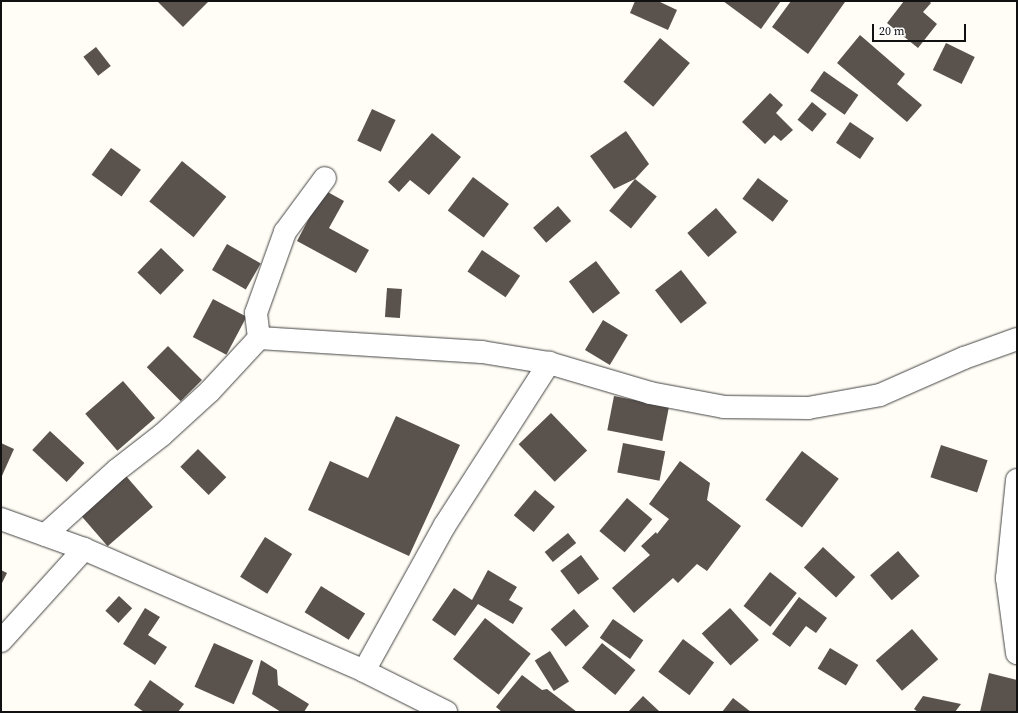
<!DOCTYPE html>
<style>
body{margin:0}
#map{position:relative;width:1018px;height:713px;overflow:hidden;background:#fffdf5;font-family:"Source Serif 4",serif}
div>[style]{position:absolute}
.building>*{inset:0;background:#5a524d;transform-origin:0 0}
.roads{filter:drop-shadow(0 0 1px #444) drop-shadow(0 0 1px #444)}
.street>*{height:22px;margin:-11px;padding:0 11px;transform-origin:11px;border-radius:11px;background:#fff}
span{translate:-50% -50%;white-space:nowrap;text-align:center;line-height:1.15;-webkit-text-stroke:4px #fff;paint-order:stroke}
.frame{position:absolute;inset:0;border:2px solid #111;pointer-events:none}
.scale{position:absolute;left:872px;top:24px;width:94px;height:18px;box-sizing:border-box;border:2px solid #111;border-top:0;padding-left:5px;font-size:12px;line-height:14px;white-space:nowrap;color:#111;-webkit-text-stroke:3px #fff;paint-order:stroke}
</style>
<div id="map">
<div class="building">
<div style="clip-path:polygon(157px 1px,209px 1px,183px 27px)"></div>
<div style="clip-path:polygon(635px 1px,658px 1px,677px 10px,668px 30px,630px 13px)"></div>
<div style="clip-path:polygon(723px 1px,781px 1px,761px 29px)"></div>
<div style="clip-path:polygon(791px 1px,845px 2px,808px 54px,772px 27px)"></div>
<div style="clip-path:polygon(904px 1px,929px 1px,931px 3px,923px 12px,937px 24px,918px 48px,887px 23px)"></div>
<div style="clip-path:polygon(860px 35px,905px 74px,897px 84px,922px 105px,907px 122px,837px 63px)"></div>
<div style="left:660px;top:38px;width:39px;height:57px;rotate:40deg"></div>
<div style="left:946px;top:43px;width:32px;height:30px;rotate:26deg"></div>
<div style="left:96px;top:47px;width:24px;height:16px;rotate:52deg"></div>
<div style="left:824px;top:71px;width:42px;height:24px;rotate:35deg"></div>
<div style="clip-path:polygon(770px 93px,783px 105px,776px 113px,793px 130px,781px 141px,774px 135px,765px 144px,742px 122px)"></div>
<div style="left:812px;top:102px;width:19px;height:23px;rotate:39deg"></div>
<div style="left:372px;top:109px;width:26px;height:35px;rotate:25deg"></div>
<div style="left:850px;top:122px;width:29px;height:25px;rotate:34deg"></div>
<div style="clip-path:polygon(626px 131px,649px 164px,635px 179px,614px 189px,590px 156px)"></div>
<div style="clip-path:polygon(432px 133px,461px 157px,429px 195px,410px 180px,399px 192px,388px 182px)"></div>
<div style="left:111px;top:148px;width:37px;height:33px;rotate:36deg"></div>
<div style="left:182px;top:161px;width:57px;height:52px;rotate:39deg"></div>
<div style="left:473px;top:177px;width:45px;height:42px;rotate:37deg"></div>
<div style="left:758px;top:178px;width:38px;height:26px;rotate:37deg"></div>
<div style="left:635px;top:179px;width:28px;height:41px;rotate:39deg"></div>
<div style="clip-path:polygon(324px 190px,344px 201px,329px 228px,369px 250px,356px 273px,297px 241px)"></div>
<div style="left:558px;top:206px;width:20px;height:33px;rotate:49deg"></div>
<div style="left:716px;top:208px;width:32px;height:38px;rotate:49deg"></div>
<div style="left:227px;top:244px;width:39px;height:30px;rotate:30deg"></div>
<div style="left:161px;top:248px;width:32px;height:34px;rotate:44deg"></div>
<div style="left:482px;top:250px;width:46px;height:26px;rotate:34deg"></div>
<div style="left:596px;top:261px;width:40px;height:34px;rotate:53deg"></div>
<div style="left:681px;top:270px;width:42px;height:33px;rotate:52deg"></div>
<div style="left:387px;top:288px;width:15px;height:29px;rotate:4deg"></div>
<div style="left:213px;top:299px;width:38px;height:43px;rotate:28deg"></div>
<div style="left:603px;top:320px;width:29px;height:35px;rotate:31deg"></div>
<div style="left:168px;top:346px;width:48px;height:30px;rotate:45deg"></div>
<div style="left:123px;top:381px;width:49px;height:50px;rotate:49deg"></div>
<div style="left:614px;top:396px;width:56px;height:35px;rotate:11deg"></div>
<div style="left:551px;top:413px;width:52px;height:45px;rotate:46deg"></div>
<div style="clip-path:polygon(396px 416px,460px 445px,409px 556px,308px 510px,330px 461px,368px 478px)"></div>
<div style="left:50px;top:431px;width:47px;height:26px;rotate:43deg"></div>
<div style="clip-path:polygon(1px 443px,14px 449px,1px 478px)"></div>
<div style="left:623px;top:443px;width:43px;height:30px;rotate:11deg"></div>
<div style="left:941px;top:445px;width:49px;height:34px;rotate:18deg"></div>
<div style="left:198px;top:449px;width:40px;height:25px;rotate:45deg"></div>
<div style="left:802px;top:451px;width:46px;height:61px;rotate:37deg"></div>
<div style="clip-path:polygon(680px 461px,710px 483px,707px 500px,741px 526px,707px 571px,697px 564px,678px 583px,673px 578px,634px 613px,612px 588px,650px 555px,641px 546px,656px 532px,657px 534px,669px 519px,649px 504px)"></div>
<div style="left:126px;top:476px;width:41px;height:60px;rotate:49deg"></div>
<div style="left:535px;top:490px;width:26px;height:33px;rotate:40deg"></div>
<div style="left:627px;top:498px;width:33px;height:43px;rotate:40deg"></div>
<div style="left:568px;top:533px;width:13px;height:30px;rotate:51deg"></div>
<div style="left:265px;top:537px;width:32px;height:47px;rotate:32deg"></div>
<div style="left:823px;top:547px;width:44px;height:28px;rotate:43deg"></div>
<div style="left:898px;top:551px;width:33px;height:37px;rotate:49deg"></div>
<div style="left:581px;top:555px;width:30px;height:26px;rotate:53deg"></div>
<div style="clip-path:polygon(1px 570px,7px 573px,1px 585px)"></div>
<div style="clip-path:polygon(488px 570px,517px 587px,509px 600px,523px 608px,513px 624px,478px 604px,455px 636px,432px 620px,454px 588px,472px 600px)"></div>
<div style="left:770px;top:572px;width:34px;height:43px;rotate:38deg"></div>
<div style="left:321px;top:586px;width:52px;height:31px;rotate:32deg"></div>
<div style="left:119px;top:596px;width:18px;height:20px;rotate:43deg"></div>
<div style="clip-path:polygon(799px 597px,827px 618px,816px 633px,806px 626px,790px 647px,772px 634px)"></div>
<div style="clip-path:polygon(145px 608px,160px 617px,148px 635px,167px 647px,155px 665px,123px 644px)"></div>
<div style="left:730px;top:608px;width:43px;height:38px;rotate:48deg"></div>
<div style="left:574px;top:609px;width:23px;height:31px;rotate:49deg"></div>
<div style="left:485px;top:618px;width:58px;height:52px;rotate:38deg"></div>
<div style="left:613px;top:619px;width:37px;height:23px;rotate:35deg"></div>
<div style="left:912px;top:629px;width:40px;height:48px;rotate:49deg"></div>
<div style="left:683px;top:639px;width:39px;height:41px;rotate:37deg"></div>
<div style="left:214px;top:643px;width:43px;height:48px;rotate:24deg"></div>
<div style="left:602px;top:643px;width:43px;height:32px;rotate:39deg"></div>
<div style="left:830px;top:648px;width:33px;height:24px;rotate:31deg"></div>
<div style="left:550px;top:651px;width:36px;height:18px;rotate:58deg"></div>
<div style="clip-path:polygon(261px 660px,277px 670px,278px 685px,309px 704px,304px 712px,281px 712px,252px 694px)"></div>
<div style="clip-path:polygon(989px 673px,1017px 680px,1017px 712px,980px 712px)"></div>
<div style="clip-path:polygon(522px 675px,542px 690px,547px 689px,577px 712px,502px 712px,496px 707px)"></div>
<div style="clip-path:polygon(150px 680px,184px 704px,178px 712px,144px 712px,134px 705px)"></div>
<div style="clip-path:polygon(643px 696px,660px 712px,628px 712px)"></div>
<div style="clip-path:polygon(923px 696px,961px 704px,955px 712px,918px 712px,914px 709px)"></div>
<div style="clip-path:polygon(733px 698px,751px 712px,722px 712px)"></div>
</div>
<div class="roads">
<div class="street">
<div style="left:259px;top:338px;width:223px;rotate:3.6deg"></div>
<div style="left:482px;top:352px;width:68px;rotate:9.3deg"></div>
<div style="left:549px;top:363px;width:105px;rotate:16.5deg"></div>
<div style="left:650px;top:393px;width:75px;rotate:10.7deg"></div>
<div style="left:724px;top:407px;width:84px;rotate:0.7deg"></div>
<div style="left:808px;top:408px;width:73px;rotate:-10.2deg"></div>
<div style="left:880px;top:395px;width:92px;rotate:-23.8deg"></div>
<div style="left:964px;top:358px;width:56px;rotate:-19.7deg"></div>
<div style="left:1017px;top:480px;width:99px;rotate:95.8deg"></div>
<div style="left:1007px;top:578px;width:76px;rotate:82.4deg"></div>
<div style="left:1px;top:519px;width:88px;rotate:19.9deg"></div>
<div style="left:84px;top:549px;width:305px;rotate:23.5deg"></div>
<div style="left:364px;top:671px;width:92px;rotate:26.6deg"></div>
<div style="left:45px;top:535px;width:97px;rotate:-42.1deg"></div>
<div style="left:117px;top:470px;width:57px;rotate:-37.9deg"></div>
<div style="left:162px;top:435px;width:65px;rotate:-42.5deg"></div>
<div style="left:210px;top:391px;width:72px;rotate:-47.2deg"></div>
<div style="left:259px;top:338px;width:25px;rotate:-97deg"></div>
<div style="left:256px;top:313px;width:86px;rotate:-70.3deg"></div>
<div style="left:285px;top:232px;width:67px;rotate:-53.5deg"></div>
<div style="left:1px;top:641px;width:124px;rotate:-47.9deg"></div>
<div style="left:364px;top:671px;width:167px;rotate:-61deg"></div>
<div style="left:445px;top:525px;width:193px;rotate:-57.3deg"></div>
</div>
</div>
<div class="frame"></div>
<div class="scale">20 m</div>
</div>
